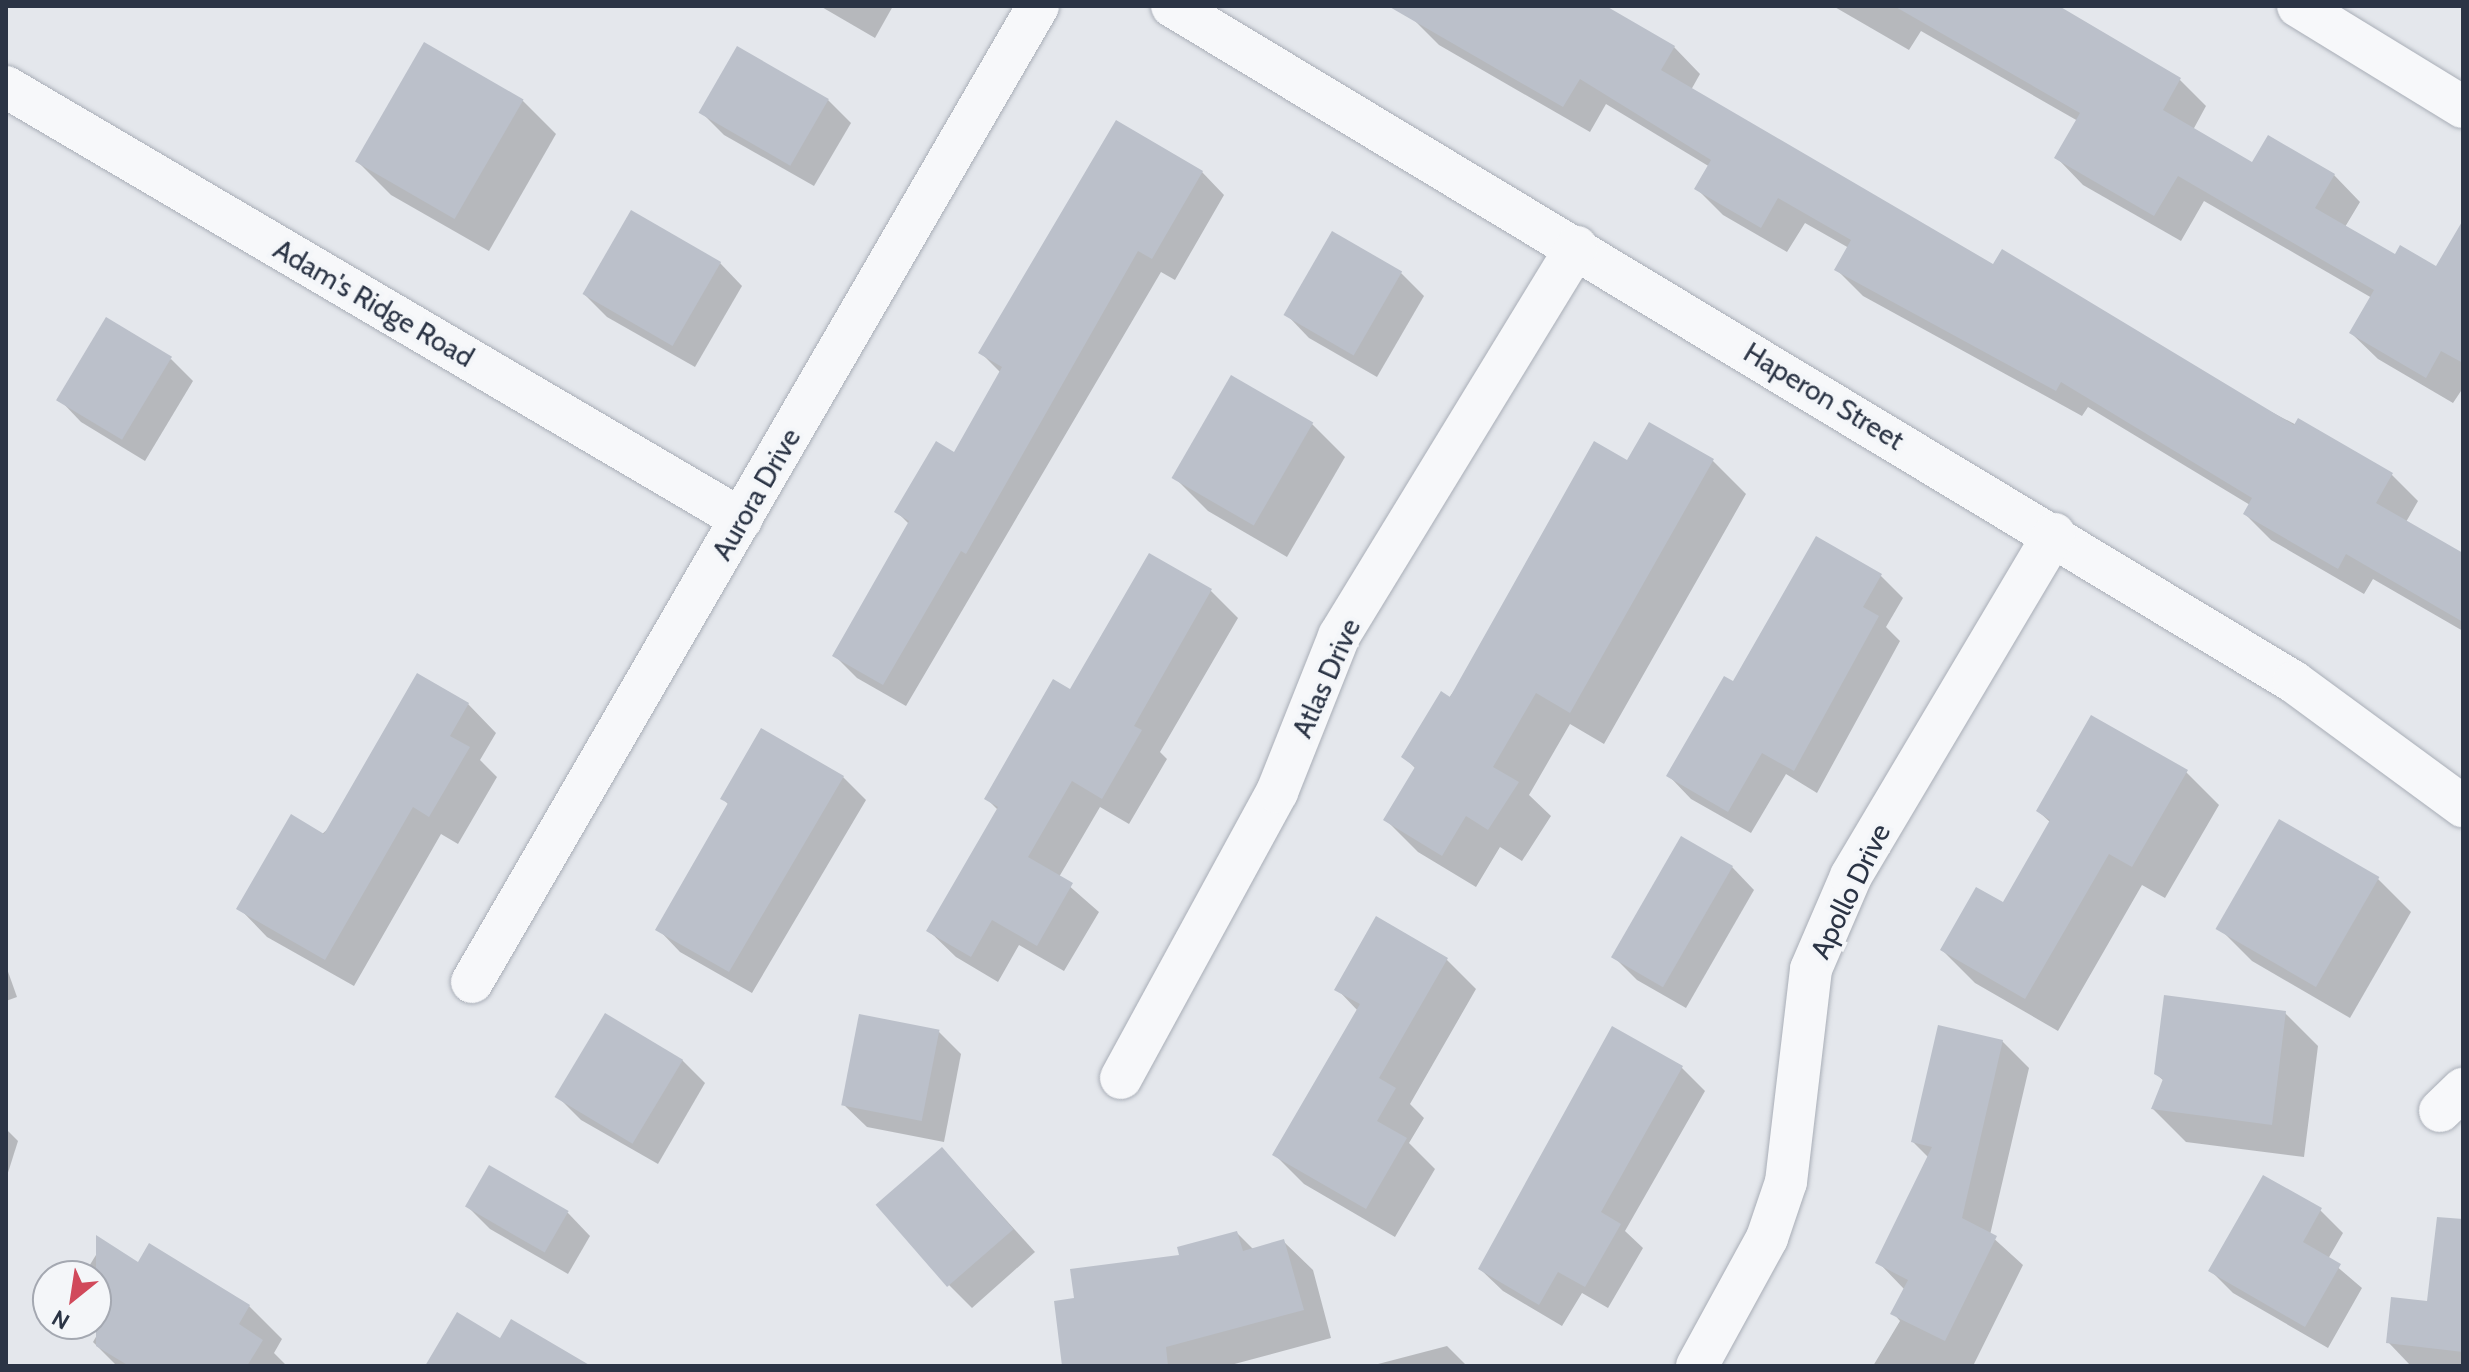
<!DOCTYPE html>
<style>
body{margin:0}
#map{position:relative;width:2469px;height:1372px;overflow:hidden;background:#e4e7ec;font-family:Cabin,sans-serif}
div>[style]{position:absolute}
.shadow>*{inset:0;background:#0003}
.building>*{inset:0;background:#bbc0ca;transform-origin:0 0}
.roads{filter:drop-shadow(0 0 2px #a9aeb7) drop-shadow(0 0 2px #a9aeb7)}
.minor>*{height:42px;margin:-21px;padding:0 21px;transform-origin:21px;border-radius:21px;background:#f7f8fa}
span{translate:-50% -50%;white-space:nowrap;text-align:center;line-height:1.15;-webkit-text-stroke:8px #f4f6f9;paint-order:stroke}
.street-label{font-size:28px;color:#2b3445}
.frame{position:absolute;inset:0;border:8px solid #2b3445;pointer-events:none}
.north{position:absolute;left:32px;top:1260px;width:80px;height:80px;box-sizing:border-box;background:#f4f6f9;border:2px solid #a4a8b1;border-radius:50%;rotate:210deg;font-size:22px;font-weight:700;line-height:32px;text-align:center;color:#2b3445}
.north::after{content:'';display:block;margin:auto;width:28px;height:36px;background:#d1495b;clip-path:polygon(50% 0,100% 100%,50% 72%,0 100%)}
</style>
<div id="map">
<div class="shadow">
<div style="clip-path:polygon(820px 6px,893px 6px,875px 38px)"></div>
<div style="clip-path:polygon(1420px 6px,1602px 6px,1674px 47px,1700px 74px,1691px 90px,1994px 267px,2392px 475px,2418px 501px,2406px 522px,2463px 556px,2463px 631px,2373px 579px,2364px 594px,2271px 540px,2245px 514px,2250px 505px,2088px 407px,2082px 416px,1863px 296px,1837px 270px,1849px 248px,1805px 223px,1787px 252px,1723px 215px,1697px 189px,1710px 167px,1606px 104px,1590px 132px,1439px 45px,1413px 19px)"></div>
<div style="clip-path:polygon(1833px 6px,2055px 6px,2180px 80px,2206px 106px,2193px 130px,2253px 165px,2334px 175px,2360px 202px,2345px 227px,2396px 256px,2437px 269px,2463px 253px,2463px 388px,2453px 403px,2378px 359px,2351px 333px,2372px 298px,2204px 201px,2181px 241px,2083px 185px,2057px 158px,2078px 121px,1921px 31px,1909px 50px)"></div>
<div style="clip-path:polygon(425px 44px,523px 101px,556px 134px,489px 251px,391px 195px,358px 162px)"></div>
<div style="clip-path:polygon(828px 100px,851px 123px,814px 186px,724px 135px,702px 113px)"></div>
<div style="clip-path:polygon(1202px 172px,1224px 195px,1175px 280px,1161px 272px,906px 706px,857px 678px,834px 655px,910px 525px,897px 512px,954px 454px,1001px 373px,980px 352px)"></div>
<div style="clip-path:polygon(720px 263px,742px 286px,695px 367px,607px 317px,584px 294px)"></div>
<div style="clip-path:polygon(1401px 273px,1424px 296px,1377px 377px,1309px 338px,1287px 315px)"></div>
<div style="clip-path:polygon(171px 359px,193px 381px,145px 461px,81px 422px,59px 399px)"></div>
<div style="clip-path:polygon(1312px 424px,1345px 457px,1287px 557px,1208px 511px,1175px 478px)"></div>
<div style="clip-path:polygon(1713px 461px,1746px 494px,1604px 744px,1570px 724px,1529px 795px,1551px 816px,1522px 861px,1500px 847px,1476px 887px,1418px 852px,1385px 819px,1416px 769px,1404px 757px,1628px 462px)"></div>
<div style="clip-path:polygon(1149px 556px,1211px 591px,1238px 618px,1160px 752px,1167px 759px,1129px 824px,1100px 807px,1059px 877px,1099px 912px,1064px 971px,1019px 945px,998px 982px,956px 957px,929px 931px,998px 810px,987px 799px,1071px 692px)"></div>
<div style="clip-path:polygon(1880px 575px,1903px 598px,1886px 627px,1900px 641px,1817px 793px,1786px 774px,1751px 833px,1691px 799px,1669px 776px)"></div>
<div style="clip-path:polygon(468px 704px,496px 733px,480px 760px,497px 777px,458px 844px,441px 834px,354px 986px,267px 937px,239px 908px)"></div>
<div style="clip-path:polygon(2186px 772px,2219px 805px,2165px 898px,2142px 885px,2058px 1031px,1975px 983px,1942px 950px,2004px 905px,2051px 823px,2038px 811px)"></div>
<div style="clip-path:polygon(843px 777px,866px 800px,752px 993px,680px 952px,658px 929px,729px 805px,722px 798px)"></div>
<div style="clip-path:polygon(2280px 822px,2378px 879px,2411px 912px,2350px 1018px,2252px 961px,2219px 928px)"></div>
<div style="clip-path:polygon(1732px 867px,1754px 890px,1686px 1008px,1637px 980px,1614px 957px)"></div>
<div style="clip-path:polygon(1377px 919px,1447px 960px,1476px 989px,1410px 1104px,1424px 1118px,1409px 1143px,1435px 1169px,1395px 1237px,1304px 1184px,1275px 1155px,1358px 1011px,1337px 989px)"></div>
<div style="clip-path:polygon(6px 966px,17px 997px,6px 1001px)"></div>
<div style="clip-path:polygon(2285px 1013px,2318px 1046px,2304px 1157px,2186px 1142px,2153px 1109px,2164px 1081px,2156px 1074px)"></div>
<div style="clip-path:polygon(1612px 1029px,1682px 1068px,1705px 1091px,1625px 1231px,1643px 1248px,1608px 1308px,1582px 1293px,1562px 1326px,1503px 1291px,1480px 1269px)"></div>
<div style="clip-path:polygon(938px 1031px,961px 1054px,944px 1142px,867px 1127px,844px 1105px)"></div>
<div style="clip-path:polygon(2002px 1041px,2029px 1068px,1990px 1235px,2023px 1265px,1973px 1366px,1873px 1366px,1900px 1321px,1893px 1313px,1905px 1290px,1878px 1262px,1929px 1158px,1913px 1142px)"></div>
<div style="clip-path:polygon(682px 1060px,705px 1083px,658px 1164px,581px 1120px,559px 1098px)"></div>
<div style="clip-path:polygon(6px 1129px,18px 1141px,6px 1179px)"></div>
<div style="clip-path:polygon(942px 1149px,1035px 1252px,972px 1308px,949px 1285px)"></div>
<div style="clip-path:polygon(467px 1206px,568px 1213px,590px 1236px,568px 1274px,490px 1229px)"></div>
<div style="clip-path:polygon(2320px 1210px,2343px 1233px,2328px 1259px,2362px 1288px,2328px 1348px,2233px 1293px,2210px 1270px)"></div>
<div style="clip-path:polygon(1237px 1233px,1254px 1250px,1284px 1242px,1313px 1270px,1331px 1338px,1227px 1366px,1064px 1366px,1076px 1300px)"></div>
<div style="clip-path:polygon(104px 1242px,138px 1264px,249px 1306px,282px 1339px,274px 1353px,287px 1366px,117px 1366px,93px 1342px,101px 1328px,96px 1323px,96px 1276px,83px 1276px)"></div>
<div style="clip-path:polygon(2463px 1273px,2463px 1366px,2410px 1365px,2388px 1342px)"></div>
<div style="clip-path:polygon(1447px 1346px,1467px 1366px,1379px 1366px,1378px 1364px)"></div>
</div>
<div class="building">
<div style="clip-path:polygon(1388px 6px,1606px 6px,1675px 46px,1661px 70px,1993px 264px,2002px 249px,2294px 425px,2298px 418px,2393px 473px,2376px 503px,2463px 553px,2463px 622px,2346px 554px,2338px 569px,2243px 514px,2252px 498px,2061px 382px,2056px 391px,1834px 270px,1851px 240px,1778px 198px,1761px 228px,1694px 189px,1711px 160px,1580px 79px,1563px 107px)"></div>
<div style="clip-path:polygon(1894px 6px,2059px 6px,2181px 78px,2163px 110px,2252px 162px,2268px 135px,2335px 174px,2315px 208px,2395px 254px,2400px 245px,2436px 266px,2463px 220px,2463px 363px,2441px 351px,2426px 378px,2349px 333px,2374px 290px,2178px 176px,2154px 216px,2054px 158px,2080px 113px)"></div>
<div style="left:424px;top:42px;width:115px;height:138px;rotate:30deg"></div>
<div style="left:737px;top:46px;width:106px;height:77px;rotate:30deg"></div>
<div style="clip-path:polygon(1116px 120px,1203px 171px,1152px 259px,1138px 251px,966px 554px,961px 551px,883px 685px,832px 656px,909px 521px,894px 512px,936px 441px,954px 452px,1002px 367px,978px 353px)"></div>
<div style="left:631px;top:210px;width:104px;height:97px;rotate:30deg"></div>
<div style="left:1332px;top:231px;width:81px;height:97px;rotate:30deg"></div>
<div style="left:106px;top:317px;width:77px;height:97px;rotate:31deg"></div>
<div style="left:1231px;top:375px;width:95px;height:119px;rotate:30deg"></div>
<div style="clip-path:polygon(1649px 422px,1714px 459px,1570px 713px,1536px 693px,1493px 767px,1519px 782px,1488px 830px,1466px 816px,1442px 856px,1383px 820px,1415px 767px,1401px 757px,1441px 691px,1450px 697px,1594px 441px,1627px 460px)"></div>
<div style="clip-path:polygon(1816px 536px,1882px 574px,1863px 607px,1879px 616px,1794px 771px,1762px 753px,1728px 812px,1666px 776px,1724px 676px,1733px 681px)"></div>
<div style="clip-path:polygon(1149px 553px,1212px 589px,1134px 726px,1142px 730px,1102px 799px,1072px 781px,1028px 857px,1073px 883px,1037px 946px,992px 920px,971px 957px,926px 931px,998px 807px,984px 799px,1053px 679px,1070px 689px)"></div>
<div style="clip-path:polygon(417px 673px,469px 703px,450px 736px,470px 747px,429px 817px,413px 807px,325px 960px,236px 909px,291px 814px,324px 834px)"></div>
<div style="clip-path:polygon(2091px 715px,2188px 770px,2132px 867px,2109px 854px,2025px 999px,1940px 950px,1976px 887px,2003px 902px,2050px 820px,2036px 811px)"></div>
<div style="clip-path:polygon(761px 728px,844px 776px,729px 972px,655px 930px,728px 803px,720px 799px)"></div>
<div style="left:2279px;top:819px;width:116px;height:127px;rotate:30deg"></div>
<div style="left:1681px;top:836px;width:60px;height:140px;rotate:30deg"></div>
<div style="clip-path:polygon(1376px 916px,1448px 958px,1379px 1078px,1396px 1088px,1377px 1121px,1407px 1138px,1366px 1209px,1272px 1155px,1360px 1004px,1334px 990px)"></div>
<div style="clip-path:polygon(2164px 995px,2286px 1011px,2272px 1125px,2151px 1109px,2163px 1079px,2154px 1074px)"></div>
<div style="left:605px;top:1013px;width:91px;height:98px;rotate:31deg"></div>
<div style="left:859px;top:1014px;width:82px;height:93px;rotate:11deg"></div>
<div style="clip-path:polygon(1938px 1025px,2003px 1040px,1962px 1218px,1997px 1236px,1945px 1341px,1890px 1314px,1908px 1280px,1875px 1263px,1932px 1147px,1911px 1142px)"></div>
<div style="clip-path:polygon(1612px 1026px,1683px 1066px,1601px 1212px,1621px 1224px,1585px 1287px,1558px 1272px,1539px 1305px,1478px 1269px)"></div>
<div style="left:942px;top:1147px;width:109px;height:88px;rotate:49deg"></div>
<div style="left:489px;top:1165px;width:92px;height:48px;rotate:30deg"></div>
<div style="clip-path:polygon(2263px 1175px,2322px 1208px,2303px 1242px,2341px 1264px,2305px 1327px,2208px 1271px)"></div>
<div style="clip-path:polygon(2437px 1217px,2463px 1219px,2463px 1352px,2386px 1343px,2391px 1297px,2427px 1301px)"></div>
<div style="clip-path:polygon(1237px 1231px,1243px 1251px,1284px 1239px,1304px 1310px,1166px 1347px,1168px 1366px,1062px 1366px,1054px 1301px,1074px 1298px,1070px 1269px,1179px 1255px,1177px 1247px)"></div>
<div style="clip-path:polygon(96px 1235px,138px 1262px,149px 1243px,250px 1305px,239px 1324px,263px 1340px,247px 1366px,129px 1366px,96px 1346px)"></div>
<div style="clip-path:polygon(457px 1312px,500px 1338px,511px 1319px,591px 1366px,425px 1366px)"></div>
</div>
<div class="roads">
<div class="minor">
<div style="left:1172px;top:6px;width:1310px;rotate:31.07deg"></div>
<div style="left:2294px;top:682px;width:210px;rotate:36.3deg"></div>
<div style="left:2298px;top:6px;width:193px;rotate:31.5deg"></div>
<div style="left:6px;top:87px;width:853px;rotate:30.45deg"></div>
<div style="left:472px;top:982px;width:1128px;rotate:-59.89deg"></div>
<div style="left:1121px;top:1078px;width:326px;rotate:-61.4deg"></div>
<div style="left:1277px;top:792px;width:168px;rotate:-68.3deg"></div>
<div style="left:1339px;top:636px;width:456px;rotate:-58.6deg"></div>
<div style="left:2440px;top:1111px;width:32px;rotate:-44deg"></div>
<div style="left:1697px;top:1366px;width:146px;rotate:-61.3deg"></div>
<div style="left:1767px;top:1238px;width:59px;rotate:-71.3deg"></div>
<div style="left:1786px;top:1182px;width:214px;rotate:-83.3deg"></div>
<div style="left:1811px;top:969px;width:101px;rotate:-66.7deg"></div>
<div style="left:1851px;top:876px;width:398px;rotate:-59.3deg"></div>
</div>
</div>
<div class="street-label">
<span style="left:374px;top:303px;rotate:30deg">Adam's Ridge Road</span>
<span style="left:1824px;top:396px;rotate:31deg">Haperon Street</span>
<span style="left:756px;top:494px;rotate:-60deg">Aurora Drive</span>
<span style="left:1326px;top:678px;rotate:-66deg">Atlas Drive</span>
<span style="left:1850px;top:891px;rotate:-64deg">Apollo Drive</span>
</div>
<div class="frame"></div>
<div class="north">N</div>
</div>
